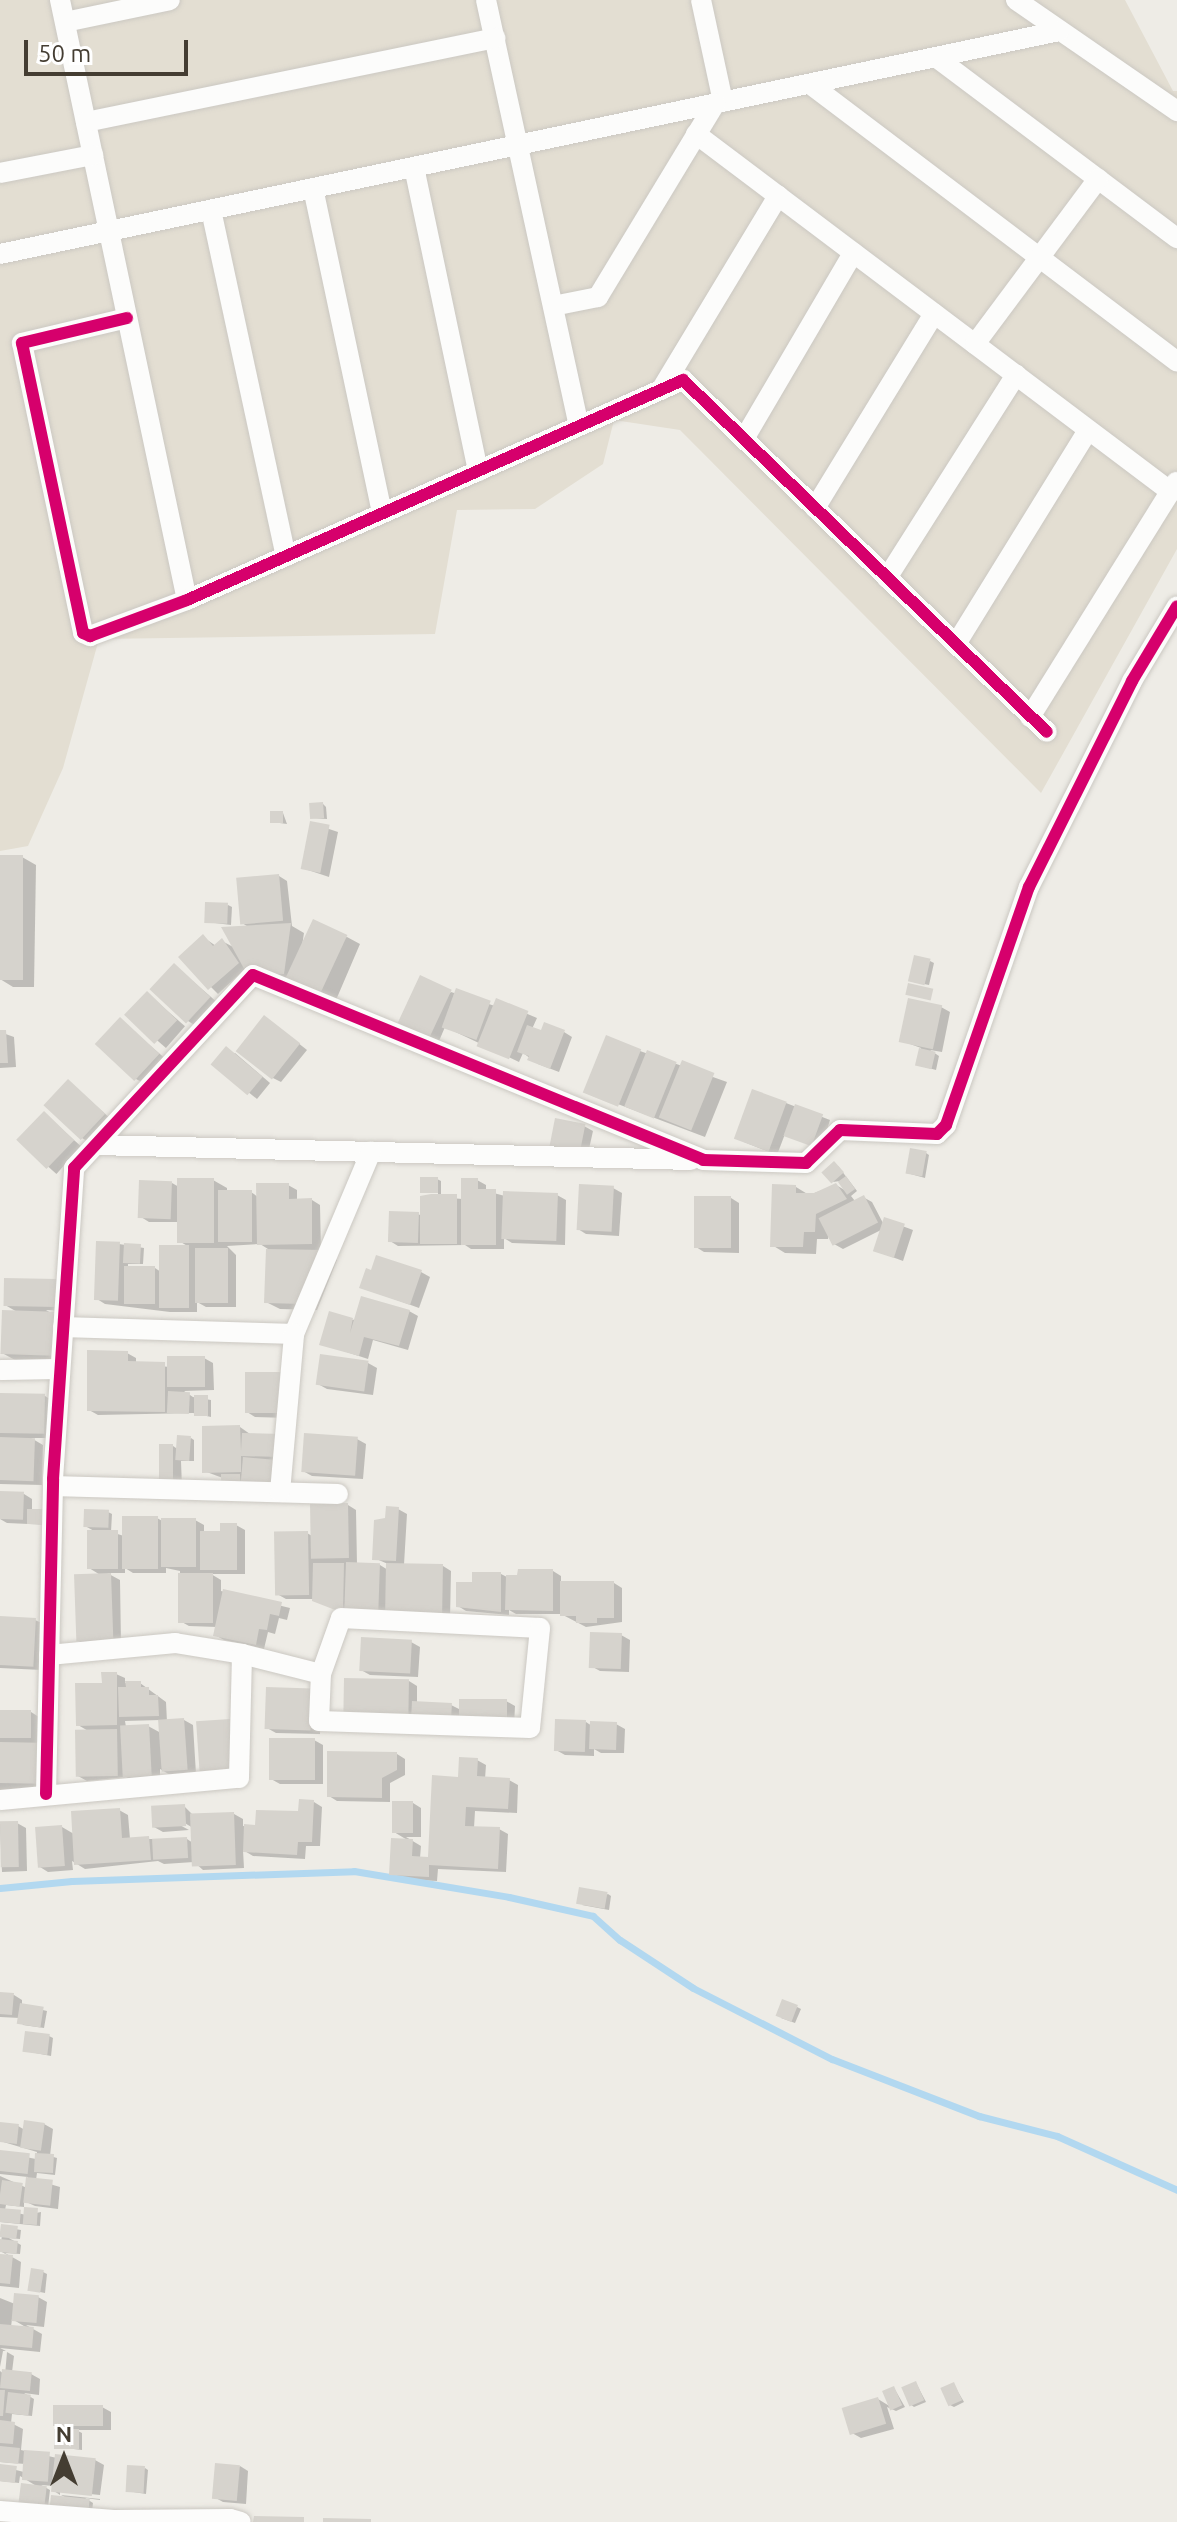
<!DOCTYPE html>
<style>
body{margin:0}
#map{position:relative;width:1177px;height:2522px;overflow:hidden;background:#eeece6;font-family:Ubuntu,sans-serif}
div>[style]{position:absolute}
.residential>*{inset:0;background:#e3ded2}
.shadow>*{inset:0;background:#0003;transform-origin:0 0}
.stream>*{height:7px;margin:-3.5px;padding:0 3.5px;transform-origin:3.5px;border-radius:3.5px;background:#b2d8f0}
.building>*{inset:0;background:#d6d3cd;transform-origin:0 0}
.roads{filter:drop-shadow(0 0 2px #cbc8c2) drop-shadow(0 0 2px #cbc8c2)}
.street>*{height:20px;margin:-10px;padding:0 10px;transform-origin:10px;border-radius:10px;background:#fcfcfb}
.cycleway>*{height:12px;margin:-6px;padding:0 6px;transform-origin:6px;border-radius:6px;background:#d6006c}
span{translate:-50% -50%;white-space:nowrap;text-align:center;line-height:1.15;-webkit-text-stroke:8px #fff;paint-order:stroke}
.north{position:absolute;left:24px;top:2418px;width:80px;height:80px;-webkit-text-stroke:6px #fff;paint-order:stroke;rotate:0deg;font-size:22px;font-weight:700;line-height:32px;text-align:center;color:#443d32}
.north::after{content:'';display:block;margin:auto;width:28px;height:36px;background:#443d32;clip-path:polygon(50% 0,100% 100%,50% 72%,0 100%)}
.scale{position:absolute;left:24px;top:40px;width:164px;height:36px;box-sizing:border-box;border:4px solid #443d32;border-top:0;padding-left:10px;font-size:24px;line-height:28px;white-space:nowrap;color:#443d32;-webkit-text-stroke:6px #fff;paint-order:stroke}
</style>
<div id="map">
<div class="residential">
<div style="clip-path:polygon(0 0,1125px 0,1173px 91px,1177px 91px,1177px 549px,1041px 793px,680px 430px,614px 420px,603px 464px,535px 509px,457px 510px,435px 634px,99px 639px,63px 768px,28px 846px,0 851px)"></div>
</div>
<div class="shadow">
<div style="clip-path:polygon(323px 804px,326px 807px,327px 819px,311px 818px)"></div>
<div style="clip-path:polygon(283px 813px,287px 824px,272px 822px)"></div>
<div style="clip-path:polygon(311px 823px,338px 832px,329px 877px,302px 868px)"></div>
<div style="clip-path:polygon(22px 857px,36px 865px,34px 987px,13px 987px,0 979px)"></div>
<div style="clip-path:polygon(279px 876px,287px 881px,292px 926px,304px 933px,302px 946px,347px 937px,360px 944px,336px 1000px,246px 968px,218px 994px,181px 957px,203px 937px,216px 946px,222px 941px,235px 948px,250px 928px,242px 923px)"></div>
<div style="clip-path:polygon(228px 905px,232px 907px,231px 925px,207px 922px)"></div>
<div style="clip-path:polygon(930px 961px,934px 963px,929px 985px,914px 982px)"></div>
<div style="clip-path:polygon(174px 965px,218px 1003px,196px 1026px,188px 1021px)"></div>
<div style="clip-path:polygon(451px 992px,495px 1006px,497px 1001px,537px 1018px,532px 1029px,542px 1033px,564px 1032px,572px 1037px,559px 1072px,538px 1064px,523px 1053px,519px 1062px,445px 1027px,439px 1041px,409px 1027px)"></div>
<div style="left:148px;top:994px;width:49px;height:29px;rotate:41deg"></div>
<div style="clip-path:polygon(941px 1007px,950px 1012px,942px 1052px,930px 1050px,939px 1056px,936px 1070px,917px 1065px,921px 1048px,902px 1041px)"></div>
<div style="clip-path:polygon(120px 1020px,167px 1060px,145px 1084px,136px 1079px)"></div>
<div style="clip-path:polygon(273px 1023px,307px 1050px,281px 1082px,273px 1078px)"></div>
<div style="clip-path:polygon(0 1032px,14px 1037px,16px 1067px,0 1068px)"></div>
<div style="clip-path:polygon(640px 1051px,727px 1082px,705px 1137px,586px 1092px)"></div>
<div style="clip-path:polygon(235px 1053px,270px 1083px,257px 1099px,213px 1064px)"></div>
<div style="clip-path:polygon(68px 1081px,112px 1120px,90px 1143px,82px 1138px)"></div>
<div style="clip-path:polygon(786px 1103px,830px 1120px,821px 1149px,785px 1134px,777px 1155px,744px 1142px)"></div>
<div style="left:44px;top:1113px;width:50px;height:37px;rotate:42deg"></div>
<div style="clip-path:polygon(584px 1126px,593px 1131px,587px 1158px,559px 1152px)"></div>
<div style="clip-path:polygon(926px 1153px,929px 1155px,925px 1178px,907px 1173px)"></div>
<div style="clip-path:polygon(838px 1166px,857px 1191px,851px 1196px,855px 1201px,863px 1197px,872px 1202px,884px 1225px,886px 1220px,913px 1230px,903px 1261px,876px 1251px,883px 1229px,843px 1249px,834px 1244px,829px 1233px,828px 1239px,817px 1239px,816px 1254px,785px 1253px,772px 1245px,796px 1187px,809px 1195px,836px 1185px,848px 1192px,840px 1181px,833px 1182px)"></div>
<div style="clip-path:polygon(437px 1179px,441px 1181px,441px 1197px,462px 1199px,477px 1180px,486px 1185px,486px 1191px,505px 1196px,557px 1195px,566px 1200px,565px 1245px,512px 1243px,504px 1238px,504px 1249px,471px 1249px,465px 1245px,398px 1246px,390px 1241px,418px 1214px,422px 1216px,438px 1197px,438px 1193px,422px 1192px)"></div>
<div style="clip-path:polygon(213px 1180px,227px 1188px,227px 1192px,251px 1192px,258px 1197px,288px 1185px,297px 1190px,297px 1201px,312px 1200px,320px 1205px,321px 1252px,337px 1260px,317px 1310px,280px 1309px,266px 1302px,268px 1249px,260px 1244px,227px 1246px,236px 1255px,236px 1307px,206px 1307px,197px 1302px,197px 1312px,170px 1312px,105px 1304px,97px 1299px,119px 1244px,144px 1248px,143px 1264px,128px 1264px,128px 1268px,155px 1268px,161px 1272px,161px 1247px,189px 1247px,179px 1241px,179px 1222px,149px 1222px,141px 1217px,172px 1183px,179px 1187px)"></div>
<div style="clip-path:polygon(613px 1188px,622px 1193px,619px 1236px,586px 1234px,578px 1229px)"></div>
<div style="clip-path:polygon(731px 1198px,739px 1203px,739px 1253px,704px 1252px,696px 1247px)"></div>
<div style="clip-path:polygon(421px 1272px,430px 1277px,419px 1308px,361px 1287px)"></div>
<div style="clip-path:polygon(6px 1280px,65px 1311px,46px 1310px,66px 1322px,65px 1363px,15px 1360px,2px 1353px,19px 1313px,5px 1305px)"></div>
<div style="clip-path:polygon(409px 1311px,418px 1316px,408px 1350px,373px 1340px,368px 1359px,322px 1344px,352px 1320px)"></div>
<div style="clip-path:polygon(127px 1353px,136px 1358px,136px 1363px,169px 1367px,204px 1358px,213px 1363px,214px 1390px,184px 1391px,193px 1397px,211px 1400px,211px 1417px,193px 1413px,98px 1415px,89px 1410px)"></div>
<div style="clip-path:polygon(368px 1363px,377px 1368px,373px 1395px,327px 1389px,318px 1384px)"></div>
<div style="clip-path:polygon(289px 1379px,288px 1418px,255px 1417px,247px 1412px)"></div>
<div style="clip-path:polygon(0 1395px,45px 1396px,53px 1401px,52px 1438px,31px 1438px,43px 1445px,42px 1485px,0 1484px)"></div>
<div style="clip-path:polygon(240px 1427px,288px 1461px,252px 1489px,204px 1471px)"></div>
<div style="clip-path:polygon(191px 1438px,194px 1440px,194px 1461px,181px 1461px,182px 1487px,170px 1487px,173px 1446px,179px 1450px)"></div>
<div style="clip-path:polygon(357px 1439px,366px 1444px,363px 1479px,312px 1476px,303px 1471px)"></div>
<div style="clip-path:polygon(0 1493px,24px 1494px,32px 1499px,32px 1511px,50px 1525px,7px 1523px,0 1519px)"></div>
<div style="clip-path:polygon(348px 1505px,356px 1510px,357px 1564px,380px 1565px,388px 1570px,388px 1564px,374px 1558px,387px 1519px,398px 1509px,407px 1514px,404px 1565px,443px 1566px,451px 1571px,450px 1620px,356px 1616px,313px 1599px,286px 1599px,277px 1594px,307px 1533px,312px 1536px)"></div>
<div style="clip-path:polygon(108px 1512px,112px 1514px,111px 1532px,124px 1536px,157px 1518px,164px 1522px,195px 1520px,204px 1525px,204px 1533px,222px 1533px,236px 1525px,245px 1530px,245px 1574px,211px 1574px,221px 1580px,221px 1591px,290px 1608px,287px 1620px,279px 1618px,275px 1634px,268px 1632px,264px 1649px,224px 1640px,215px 1635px,217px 1627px,189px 1626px,180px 1621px,180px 1571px,166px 1568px,166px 1573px,133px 1573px,125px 1568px,125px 1573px,107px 1573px,120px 1580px,121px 1644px,86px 1645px,77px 1640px,102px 1576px,89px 1568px,96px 1532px,85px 1526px)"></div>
<div style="clip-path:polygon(553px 1571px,561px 1576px,561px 1583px,614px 1583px,622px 1588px,622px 1622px,586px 1627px,561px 1614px,516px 1614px,509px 1610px,509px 1615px,466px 1611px,458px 1606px,474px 1584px,501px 1574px,507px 1577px)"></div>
<div style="clip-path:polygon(0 1618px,35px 1620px,44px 1624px,42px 1670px,0 1668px)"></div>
<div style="clip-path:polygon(621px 1635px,630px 1640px,629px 1672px,600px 1671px,591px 1666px)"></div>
<div style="clip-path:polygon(411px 1642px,420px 1647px,418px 1677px,370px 1675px,361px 1670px)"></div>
<div style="clip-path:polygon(evenodd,116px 1674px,125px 1678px,125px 1683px,140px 1683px,166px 1702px,167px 1722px,184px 1720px,193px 1725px,196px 1774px,172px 1776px,160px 1769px,160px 1780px,134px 1781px,126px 1777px,87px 1781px,78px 1776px,90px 1732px,78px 1725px,104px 1685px,116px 1674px,160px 1720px,161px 1733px,148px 1726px,126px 1727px,125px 1721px,160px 1720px)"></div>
<div style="clip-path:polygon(409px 1681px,417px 1686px,417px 1703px,451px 1705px,461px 1710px,506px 1701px,515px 1706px,514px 1726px,354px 1720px)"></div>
<div style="clip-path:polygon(320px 1696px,320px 1734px,276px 1733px,267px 1728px)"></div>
<div style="clip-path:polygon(0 1712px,31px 1712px,39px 1717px,52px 1790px,0 1790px)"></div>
<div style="clip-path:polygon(586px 1722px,592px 1726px,616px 1724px,625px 1729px,624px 1753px,601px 1753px,594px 1749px,594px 1756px,565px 1755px,556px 1750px)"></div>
<div style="clip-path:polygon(314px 1740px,323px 1745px,323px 1784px,280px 1784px,271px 1779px)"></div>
<div style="clip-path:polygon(397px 1754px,405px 1759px,405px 1775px,390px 1783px,390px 1802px,337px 1801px,329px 1796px)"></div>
<div style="clip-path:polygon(477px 1760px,486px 1765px,485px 1779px,509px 1780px,518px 1785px,517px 1813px,475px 1811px,474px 1828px,499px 1829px,508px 1834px,506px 1872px,438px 1869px,437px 1881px,400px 1879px,391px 1874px,409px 1841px,394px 1832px,413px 1803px,421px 1808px,421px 1837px,406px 1837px,421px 1846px,420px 1858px,430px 1859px,460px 1779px)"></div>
<div style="clip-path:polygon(314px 1802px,322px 1807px,320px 1846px,306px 1846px,305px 1859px,253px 1856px,243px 1850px,244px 1868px,203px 1870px,194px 1862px,164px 1864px,158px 1861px,85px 1869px,72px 1861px,73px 1870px,48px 1872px,40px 1867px,62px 1827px,74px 1834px,119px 1810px,128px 1815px,130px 1839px,187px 1839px,193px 1843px,193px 1828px,178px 1819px,176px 1823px,189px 1830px,163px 1832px,154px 1827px,184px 1806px,193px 1815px,234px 1814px,243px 1819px,243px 1826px,257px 1827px,300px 1813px)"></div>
<div style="clip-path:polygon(17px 1823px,26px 1828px,27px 1871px,2px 1872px,0 1824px)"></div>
<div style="clip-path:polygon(608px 1894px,611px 1896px,609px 1910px,582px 1905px)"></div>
<div style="clip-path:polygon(0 1994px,14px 1995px,22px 2000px,22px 2005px,47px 2011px,44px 2028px,23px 2025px,20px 2018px,0 2017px)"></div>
<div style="clip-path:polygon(797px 2007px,801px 2009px,795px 2023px,781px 2018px)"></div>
<div style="clip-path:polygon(49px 2036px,53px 2038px,51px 2056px,25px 2051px)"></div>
<div style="clip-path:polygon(44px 2124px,53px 2129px,50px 2156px,57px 2158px,55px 2175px,37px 2173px,36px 2180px,60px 2187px,58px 2209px,35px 2206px,24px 2201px,24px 2207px,6px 2205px,5px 2210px,26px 2215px,41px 2212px,40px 2226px,0 2222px,0 2176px,27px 2188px,28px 2177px,0 2174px,0 2152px,36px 2159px,37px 2152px,0 2141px,0 2127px,18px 2126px,25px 2130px)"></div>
<div style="clip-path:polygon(3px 2227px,21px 2230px,20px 2239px,9px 2238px,21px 2245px,20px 2254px,5px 2253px,21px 2262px,19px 2288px,0 2286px,0 2256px,11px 2257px,0 2251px)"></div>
<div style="clip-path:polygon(43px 2272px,47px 2274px,45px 2293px,30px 2290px)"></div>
<div style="clip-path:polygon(evenodd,38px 2297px,47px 2302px,44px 2327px,26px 2325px,42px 2334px,40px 2352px,0 2348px,6px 2351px,3px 2351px,0 2367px,0 2298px,15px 2304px,38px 2297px,12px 2319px,29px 2329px,11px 2327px,12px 2319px)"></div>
<div style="clip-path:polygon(7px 2352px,14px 2356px,12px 2372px,31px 2374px,40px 2379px,39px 2395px,24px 2393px,34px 2399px,32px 2416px,12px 2414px,11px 2423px,23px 2429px,21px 2450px,57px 2458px,95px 2460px,104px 2465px,100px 2495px,60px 2491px,60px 2495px,54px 2491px,54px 2486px,41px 2485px,50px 2490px,48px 2507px,23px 2486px,38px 2487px,20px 2476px,19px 2483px,0 2481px,0 2466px,24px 2472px,25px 2464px,0 2462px,0 2371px,5px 2375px)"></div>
<div style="clip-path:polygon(916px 2383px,926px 2402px,914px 2407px,910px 2404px)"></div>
<div style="clip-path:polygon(954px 2385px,964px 2402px,954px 2407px,950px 2405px)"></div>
<div style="clip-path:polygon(894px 2388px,905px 2407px,896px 2411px,887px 2407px,894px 2429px,861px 2438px,852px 2433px,878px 2399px,891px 2407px)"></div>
<div style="clip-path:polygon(102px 2407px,111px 2412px,111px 2430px,76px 2430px,82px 2433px,82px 2450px,56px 2447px,66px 2431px,55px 2425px)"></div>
<div style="clip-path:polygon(240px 2466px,248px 2471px,246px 2504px,223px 2502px,214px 2497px)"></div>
<div style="clip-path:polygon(145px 2468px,148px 2470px,146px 2494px,127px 2491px)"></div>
<div style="clip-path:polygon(61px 2495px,100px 2499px,100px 2500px,85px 2498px,93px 2503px,92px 2512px)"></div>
</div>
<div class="stream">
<div style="left:0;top:1888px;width:72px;rotate:-5.6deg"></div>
<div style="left:72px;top:1881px;width:282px;rotate:-2deg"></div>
<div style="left:354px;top:1871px;width:157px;rotate:9.5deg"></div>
<div style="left:509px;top:1897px;width:86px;rotate:12.7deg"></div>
<div style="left:593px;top:1916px;width:36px;rotate:42deg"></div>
<div style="left:620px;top:1940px;width:87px;rotate:33.3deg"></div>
<div style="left:693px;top:1988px;width:156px;rotate:27.1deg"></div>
<div style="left:832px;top:2059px;width:158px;rotate:21.2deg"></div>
<div style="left:979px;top:2116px;width:81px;rotate:14.4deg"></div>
<div style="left:1057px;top:2136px;width:132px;rotate:24.2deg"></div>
</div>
<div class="building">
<div style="left:323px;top:802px;width:16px;height:14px;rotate:86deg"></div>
<div style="left:283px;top:811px;width:12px;height:13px;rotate:90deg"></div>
<div style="left:310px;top:821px;width:20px;height:49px;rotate:11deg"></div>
<div style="left:0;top:855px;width:23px;height:125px"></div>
<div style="left:279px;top:874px;width:47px;height:43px;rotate:85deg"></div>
<div style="left:205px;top:902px;width:23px;height:21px;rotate:2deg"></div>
<div style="left:313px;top:919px;width:38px;height:65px;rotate:25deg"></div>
<div style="clip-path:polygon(291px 923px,284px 974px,247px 974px,221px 927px)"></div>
<div style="clip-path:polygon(203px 934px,213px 946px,222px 938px,239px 963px,208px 990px,178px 957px)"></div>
<div style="left:914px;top:955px;width:17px;height:27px;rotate:13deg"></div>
<div style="left:174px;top:963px;width:50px;height:36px;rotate:43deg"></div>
<div style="left:420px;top:975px;width:35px;height:53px;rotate:25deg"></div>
<div style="left:908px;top:983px;width:26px;height:12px;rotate:13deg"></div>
<div style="left:456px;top:988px;width:37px;height:42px;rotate:20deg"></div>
<div style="left:147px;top:991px;width:42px;height:33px;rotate:44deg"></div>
<div style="left:496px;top:998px;width:35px;height:52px;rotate:22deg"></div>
<div style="left:908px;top:998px;width:35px;height:45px;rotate:12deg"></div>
<div style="left:264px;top:1015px;width:46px;height:46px;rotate:38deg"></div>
<div style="left:120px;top:1017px;width:54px;height:37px;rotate:43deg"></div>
<div style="clip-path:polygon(544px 1022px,565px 1030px,550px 1069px,527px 1060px,529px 1056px,517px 1052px,527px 1025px,541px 1030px)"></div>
<div style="clip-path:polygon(0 1030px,6px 1030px,8px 1063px,0 1063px)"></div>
<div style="left:606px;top:1035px;width:38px;height:62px;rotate:22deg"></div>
<div style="left:226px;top:1046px;width:48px;height:24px;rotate:40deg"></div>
<div style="left:919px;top:1048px;width:17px;height:18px;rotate:13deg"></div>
<div style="left:647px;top:1050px;width:32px;height:61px;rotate:22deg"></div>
<div style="left:682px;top:1060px;width:35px;height:62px;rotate:22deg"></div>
<div style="left:68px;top:1079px;width:51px;height:36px;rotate:43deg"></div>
<div style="left:752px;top:1089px;width:37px;height:53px;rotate:20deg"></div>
<div style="left:795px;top:1104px;width:30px;height:34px;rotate:20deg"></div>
<div style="left:44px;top:1111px;width:42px;height:40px;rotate:44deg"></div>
<div style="left:555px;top:1118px;width:31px;height:31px;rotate:11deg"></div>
<div style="left:910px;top:1148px;width:17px;height:26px;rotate:10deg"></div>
<div style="left:834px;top:1161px;width:15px;height:17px;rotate:48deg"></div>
<div style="left:846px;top:1176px;width:16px;height:10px;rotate:55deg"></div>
<div style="left:420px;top:1177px;width:18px;height:16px"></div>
<div style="left:177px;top:1178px;width:37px;height:65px"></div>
<div style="clip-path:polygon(461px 1178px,478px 1178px,478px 1189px,496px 1189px,496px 1245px,461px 1245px)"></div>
<div style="left:139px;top:1180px;width:33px;height:38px;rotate:2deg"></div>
<div style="clip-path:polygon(256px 1183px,289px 1183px,289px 1199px,312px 1198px,312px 1244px,257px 1245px)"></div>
<div style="clip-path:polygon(836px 1183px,847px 1199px,816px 1214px,815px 1232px,804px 1232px,803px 1247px,770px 1247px,772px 1184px,796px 1185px,796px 1193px,814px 1193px)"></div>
<div style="left:579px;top:1184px;width:35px;height:46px;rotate:3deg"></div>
<div style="left:218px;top:1190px;width:34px;height:52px"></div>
<div style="left:503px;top:1191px;width:55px;height:48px;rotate:2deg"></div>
<div style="clip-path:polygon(431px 1194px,457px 1194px,457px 1244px,420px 1244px,420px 1196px)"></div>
<div style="left:864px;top:1195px;width:31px;height:51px;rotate:63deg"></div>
<div style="left:694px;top:1196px;width:37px;height:52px"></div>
<div style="left:389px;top:1211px;width:30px;height:31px;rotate:2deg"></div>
<div style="left:884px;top:1217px;width:22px;height:36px;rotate:18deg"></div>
<div style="left:96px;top:1241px;width:24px;height:59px;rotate:2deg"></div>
<div style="left:124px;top:1243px;width:17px;height:20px;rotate:3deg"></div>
<div style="left:159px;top:1245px;width:30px;height:63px"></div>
<div style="left:195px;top:1248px;width:33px;height:55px"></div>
<div style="clip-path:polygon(266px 1249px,324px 1250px,304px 1304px,264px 1303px)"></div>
<div style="clip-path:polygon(376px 1255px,422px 1270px,410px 1305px,359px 1288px,366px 1268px,371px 1270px)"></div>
<div style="left:124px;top:1266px;width:31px;height:38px"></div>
<div style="left:4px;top:1278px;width:53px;height:28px;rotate:1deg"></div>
<div style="clip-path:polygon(361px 1296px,410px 1310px,399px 1346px,364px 1337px,359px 1356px,319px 1345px,329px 1311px,353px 1318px,350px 1333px)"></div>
<div style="left:2px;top:1310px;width:52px;height:44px;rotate:2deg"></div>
<div style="clip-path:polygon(87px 1350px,128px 1351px,128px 1361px,165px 1362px,165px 1412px,87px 1411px)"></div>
<div style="left:320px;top:1354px;width:49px;height:31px;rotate:8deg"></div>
<div style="left:167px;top:1356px;width:38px;height:31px"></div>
<div style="left:245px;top:1372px;width:36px;height:41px"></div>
<div style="left:168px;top:1391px;width:22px;height:22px;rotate:3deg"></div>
<div style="left:0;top:1393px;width:45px;height:40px;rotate:1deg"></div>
<div style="left:194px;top:1395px;width:14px;height:21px"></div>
<div style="clip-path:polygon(240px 1425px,241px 1451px,242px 1433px,281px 1434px,280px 1457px,241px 1456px,241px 1472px,202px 1473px,202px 1426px)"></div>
<div style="left:304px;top:1433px;width:54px;height:39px;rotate:4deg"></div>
<div style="left:177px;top:1435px;width:14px;height:25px;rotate:4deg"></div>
<div style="left:0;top:1437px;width:35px;height:43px;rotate:2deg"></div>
<div style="left:159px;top:1444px;width:14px;height:39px"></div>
<div style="left:243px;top:1457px;width:37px;height:28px;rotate:5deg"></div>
<div style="left:221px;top:1474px;width:19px;height:13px"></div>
<div style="left:0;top:1491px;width:24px;height:28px;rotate:2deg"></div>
<div style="left:348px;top:1503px;width:55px;height:38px;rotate:89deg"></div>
<div style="clip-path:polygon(386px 1506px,399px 1507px,396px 1561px,372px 1560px,374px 1520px,385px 1518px)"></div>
<div style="left:27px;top:1509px;width:21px;height:15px"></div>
<div style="left:84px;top:1509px;width:25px;height:18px;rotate:2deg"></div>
<div style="left:122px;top:1516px;width:36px;height:53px"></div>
<div style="left:161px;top:1518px;width:35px;height:49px"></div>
<div style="clip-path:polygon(220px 1523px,237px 1523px,237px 1570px,200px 1570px,200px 1531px,220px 1531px)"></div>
<div style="left:87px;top:1530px;width:31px;height:39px"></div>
<div style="left:308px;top:1531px;width:64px;height:34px;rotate:89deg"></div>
<div style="left:346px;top:1562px;width:34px;height:50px;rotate:2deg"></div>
<div style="clip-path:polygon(313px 1563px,344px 1563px,343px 1613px,312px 1601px)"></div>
<div style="left:386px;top:1563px;width:57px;height:52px;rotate:1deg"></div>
<div style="clip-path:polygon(518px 1569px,553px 1569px,553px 1611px,505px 1610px,506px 1575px,517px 1575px)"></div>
<div style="clip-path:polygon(472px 1572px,501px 1572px,501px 1612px,456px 1607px,456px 1582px,472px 1582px)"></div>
<div style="left:111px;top:1573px;width:67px;height:37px;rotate:88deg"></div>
<div style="left:178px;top:1573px;width:35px;height:50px"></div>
<div style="clip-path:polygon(560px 1581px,614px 1581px,614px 1618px,597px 1618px,597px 1623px,576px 1623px,576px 1616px,560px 1616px)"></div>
<div style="clip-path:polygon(223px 1589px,282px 1602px,279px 1616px,270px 1614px,267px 1630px,259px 1629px,256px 1645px,213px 1636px)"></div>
<div style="left:0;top:1616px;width:36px;height:49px;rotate:3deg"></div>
<div style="left:590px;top:1632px;width:32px;height:36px;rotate:2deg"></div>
<div style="left:361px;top:1637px;width:51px;height:34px;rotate:3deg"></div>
<div style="clip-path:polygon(101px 1672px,117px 1672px,117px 1725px,76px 1726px,75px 1683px,102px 1683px)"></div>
<div style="left:344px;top:1678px;width:65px;height:38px;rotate:1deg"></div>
<div style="clip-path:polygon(125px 1681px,141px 1681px,141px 1687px,149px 1687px,149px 1695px,158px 1695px,159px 1716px,119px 1717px,118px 1687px,126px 1687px)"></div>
<div style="left:266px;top:1687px;width:46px;height:42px;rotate:2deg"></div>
<div style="left:459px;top:1699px;width:48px;height:22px"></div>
<div style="left:412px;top:1701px;width:40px;height:19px;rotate:3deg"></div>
<div style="left:0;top:1710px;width:31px;height:28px"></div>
<div style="left:184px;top:1718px;width:52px;height:26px;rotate:86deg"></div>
<div style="left:230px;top:1719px;width:51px;height:34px;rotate:86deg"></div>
<div style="left:555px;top:1719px;width:31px;height:32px;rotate:2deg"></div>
<div style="left:590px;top:1721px;width:27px;height:28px;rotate:2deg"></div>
<div style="left:149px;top:1724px;width:52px;height:29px;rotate:87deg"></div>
<div style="left:117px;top:1729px;width:47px;height:42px;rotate:89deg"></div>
<div style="left:269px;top:1738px;width:46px;height:42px"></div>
<div style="left:0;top:1742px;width:39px;height:41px;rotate:1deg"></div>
<div style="clip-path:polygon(327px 1751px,397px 1752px,397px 1770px,382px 1778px,382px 1798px,327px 1797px)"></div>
<div style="clip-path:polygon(459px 1757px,478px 1758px,477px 1776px,510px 1778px,508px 1809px,466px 1807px,465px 1826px,500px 1827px,498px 1869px,429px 1865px,429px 1877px,389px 1875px,391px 1838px,413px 1839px,412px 1856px,428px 1857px,432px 1775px,458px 1777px)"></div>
<div style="clip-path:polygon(299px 1799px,314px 1800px,312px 1842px,298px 1842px,297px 1855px,243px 1852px,244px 1824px,255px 1825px,256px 1810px,298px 1811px)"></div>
<div style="left:392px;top:1801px;width:21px;height:32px"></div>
<div style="left:185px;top:1804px;width:22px;height:34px;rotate:87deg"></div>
<div style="clip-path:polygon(120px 1808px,122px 1838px,149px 1836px,151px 1860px,74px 1865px,71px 1811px)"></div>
<div style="left:234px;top:1812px;width:53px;height:44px;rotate:88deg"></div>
<div style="left:18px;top:1821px;width:46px;height:18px;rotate:89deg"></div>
<div style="left:62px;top:1825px;width:41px;height:27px;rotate:86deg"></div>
<div style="left:187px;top:1837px;width:21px;height:35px;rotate:87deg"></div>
<div style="left:579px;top:1887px;width:29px;height:17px;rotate:10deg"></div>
<div style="clip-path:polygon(0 1992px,14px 1993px,12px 2015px,0 2014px)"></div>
<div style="left:782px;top:1999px;width:17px;height:18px;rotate:21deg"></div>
<div style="left:20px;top:2003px;width:24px;height:21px;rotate:9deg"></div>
<div style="left:25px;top:2031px;width:25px;height:21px;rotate:7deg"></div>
<div style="left:24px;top:2120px;width:21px;height:28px;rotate:8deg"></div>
<div style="left:0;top:2122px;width:19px;height:20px;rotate:6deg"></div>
<div style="left:0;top:2150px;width:30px;height:21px;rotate:6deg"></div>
<div style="left:35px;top:2153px;width:19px;height:19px;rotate:3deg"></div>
<div style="left:26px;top:2177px;width:27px;height:26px;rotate:6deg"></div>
<div style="left:2px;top:2180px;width:21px;height:24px;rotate:8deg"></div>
<div style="left:24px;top:2207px;width:14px;height:17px;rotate:4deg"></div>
<div style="left:0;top:2208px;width:21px;height:14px;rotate:5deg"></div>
<div style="left:1px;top:2224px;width:17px;height:13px;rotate:7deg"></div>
<div style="left:0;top:2239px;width:18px;height:13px;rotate:6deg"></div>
<div style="clip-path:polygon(0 2254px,13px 2255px,10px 2284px,0 2283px)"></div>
<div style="left:31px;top:2268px;width:13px;height:23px;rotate:9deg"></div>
<div style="left:14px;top:2293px;width:25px;height:28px;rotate:5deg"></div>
<div style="left:0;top:2324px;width:34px;height:21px;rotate:5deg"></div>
<div style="left:2px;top:2369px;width:30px;height:19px;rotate:6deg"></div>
<div style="left:916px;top:2381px;width:21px;height:16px;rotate:67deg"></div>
<div style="left:954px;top:2382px;width:20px;height:15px;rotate:66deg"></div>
<div style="left:894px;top:2386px;width:21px;height:13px;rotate:67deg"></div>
<div style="clip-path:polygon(0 2390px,5px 2390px,3px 2416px,0 2416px)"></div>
<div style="left:8px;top:2392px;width:23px;height:21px;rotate:7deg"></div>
<div style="left:878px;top:2397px;width:28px;height:38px;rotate:73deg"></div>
<div style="left:53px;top:2405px;width:50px;height:21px"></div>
<div style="clip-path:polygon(0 2420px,15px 2422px,13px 2444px,0 2443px)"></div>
<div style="left:54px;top:2429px;width:25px;height:20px"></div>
<div style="left:0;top:2446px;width:20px;height:16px;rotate:6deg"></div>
<div style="left:24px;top:2450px;width:26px;height:30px;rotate:4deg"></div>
<div style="left:55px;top:2454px;width:41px;height:38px;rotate:6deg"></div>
<div style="left:215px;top:2463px;width:25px;height:36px;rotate:5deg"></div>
<div style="left:0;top:2464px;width:17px;height:17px;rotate:7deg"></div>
<div style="left:127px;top:2465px;width:18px;height:27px;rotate:3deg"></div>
<div style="left:21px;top:2483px;width:26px;height:21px;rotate:7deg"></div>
<div style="left:51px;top:2495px;width:39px;height:12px;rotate:6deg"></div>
<div style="clip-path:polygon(254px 2516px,304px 2517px,304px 2522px,253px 2522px)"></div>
<div style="clip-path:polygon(323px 2518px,371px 2519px,371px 2522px,323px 2522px)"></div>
</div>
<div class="roads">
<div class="street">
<div style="left:60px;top:0;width:613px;rotate:78.05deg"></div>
<div style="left:486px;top:0;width:436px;rotate:77.7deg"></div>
<div style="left:701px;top:0;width:104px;rotate:77.8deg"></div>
<div style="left:1016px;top:0;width:196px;rotate:34.6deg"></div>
<div style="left:65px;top:22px;width:107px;rotate:-11.8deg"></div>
<div style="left:937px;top:58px;width:300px;rotate:36.9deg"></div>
<div style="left:810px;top:84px;width:460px;rotate:37.1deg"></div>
<div style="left:86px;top:122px;width:418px;rotate:-11.6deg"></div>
<div style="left:696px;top:134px;width:595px;rotate:37deg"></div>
<div style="left:414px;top:167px;width:311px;rotate:78.1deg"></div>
<div style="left:0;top:173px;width:95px;rotate:-11deg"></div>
<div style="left:313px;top:188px;width:332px;rotate:78deg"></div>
<div style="left:211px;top:210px;width:354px;rotate:77.8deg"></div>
<div style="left:0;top:254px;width:1082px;rotate:-11.89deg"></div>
<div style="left:553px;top:306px;width:46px;rotate:-11.3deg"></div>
<div style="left:598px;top:297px;width:226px;rotate:-58.8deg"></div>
<div style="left:127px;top:318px;width:108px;rotate:166.6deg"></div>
<div style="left:22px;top:343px;width:296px;rotate:78.1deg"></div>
<div style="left:83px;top:633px;width:8px;rotate:23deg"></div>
<div style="left:90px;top:636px;width:103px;rotate:-20.4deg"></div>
<div style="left:187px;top:600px;width:543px;rotate:-23.92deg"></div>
<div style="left:683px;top:380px;width:506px;rotate:44.04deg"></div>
<div style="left:975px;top:344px;width:206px;rotate:-53.3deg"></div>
<div style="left:661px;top:390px;width:227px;rotate:-58.9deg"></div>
<div style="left:744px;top:439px;width:216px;rotate:-59.6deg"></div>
<div style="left:815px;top:508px;width:228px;rotate:-58.5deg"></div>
<div style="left:887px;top:578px;width:241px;rotate:-57.6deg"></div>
<div style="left:956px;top:644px;width:251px;rotate:-58.3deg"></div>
<div style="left:1030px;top:717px;width:277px;rotate:-58.1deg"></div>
<div style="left:96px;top:1145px;width:595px;rotate:1.44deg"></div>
<div style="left:63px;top:1327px;width:231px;rotate:1.7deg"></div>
<div style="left:294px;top:1334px;width:198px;rotate:-67.1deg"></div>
<div style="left:0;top:1370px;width:60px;rotate:-1deg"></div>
<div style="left:53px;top:1486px;width:285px;rotate:1.6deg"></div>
<div style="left:280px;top:1492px;width:159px;rotate:-84.9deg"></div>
<div style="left:341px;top:1618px;width:199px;rotate:2.9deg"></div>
<div style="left:540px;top:1628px;width:100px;rotate:95.7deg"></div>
<div style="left:530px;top:1728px;width:211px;rotate:-178.1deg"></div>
<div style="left:319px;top:1721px;width:47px;rotate:-87.6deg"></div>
<div style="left:321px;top:1674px;width:59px;rotate:-70.3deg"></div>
<div style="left:49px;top:1655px;width:127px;rotate:-5.4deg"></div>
<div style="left:175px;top:1643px;width:68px;rotate:9.3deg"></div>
<div style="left:242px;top:1654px;width:81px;rotate:14.2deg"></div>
<div style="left:46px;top:1794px;width:315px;rotate:-88.7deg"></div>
<div style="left:53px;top:1479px;width:312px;rotate:-86.1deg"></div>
<div style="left:74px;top:1168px;width:263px;rotate:-47.2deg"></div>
<div style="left:253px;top:975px;width:487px;rotate:22.3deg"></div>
<div style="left:703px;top:1160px;width:103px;rotate:1.7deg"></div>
<div style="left:806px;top:1163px;width:47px;rotate:-44.1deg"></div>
<div style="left:840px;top:1130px;width:97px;rotate:2.4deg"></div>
<div style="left:937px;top:1134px;width:13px;rotate:-45deg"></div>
<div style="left:946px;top:1125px;width:252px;rotate:-70.8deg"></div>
<div style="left:1029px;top:887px;width:230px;rotate:-63.4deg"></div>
<div style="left:1132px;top:681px;width:87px;rotate:-59deg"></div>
<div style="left:0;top:1800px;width:240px;rotate:-5.3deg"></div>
<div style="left:239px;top:1778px;width:124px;rotate:-88.6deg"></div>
<div style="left:0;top:2511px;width:114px;rotate:4.5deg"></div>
<div style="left:114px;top:2520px;width:116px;rotate:-0.5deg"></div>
<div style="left:230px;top:2519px;width:11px;rotate:15deg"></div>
</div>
</div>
<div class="cycleway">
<div style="left:127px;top:318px;width:108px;rotate:166.6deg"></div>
<div style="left:22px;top:343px;width:296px;rotate:78.1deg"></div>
<div style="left:83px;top:633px;width:8px;rotate:23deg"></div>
<div style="left:90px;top:636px;width:103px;rotate:-20.4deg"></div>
<div style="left:187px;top:600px;width:543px;rotate:-23.92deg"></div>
<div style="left:683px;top:380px;width:506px;rotate:44.04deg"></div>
<div style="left:46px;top:1794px;width:315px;rotate:-88.7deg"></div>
<div style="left:53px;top:1479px;width:312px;rotate:-86.1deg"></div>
<div style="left:74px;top:1168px;width:263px;rotate:-47.2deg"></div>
<div style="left:253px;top:975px;width:487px;rotate:22.3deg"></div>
<div style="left:703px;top:1160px;width:103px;rotate:1.7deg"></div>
<div style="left:806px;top:1163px;width:47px;rotate:-44.1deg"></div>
<div style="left:840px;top:1130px;width:97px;rotate:2.4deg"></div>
<div style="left:937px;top:1134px;width:13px;rotate:-45deg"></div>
<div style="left:946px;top:1125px;width:252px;rotate:-70.8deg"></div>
<div style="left:1029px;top:887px;width:230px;rotate:-63.4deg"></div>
<div style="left:1132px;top:681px;width:87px;rotate:-59deg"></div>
</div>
<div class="north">N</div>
<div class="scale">50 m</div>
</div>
